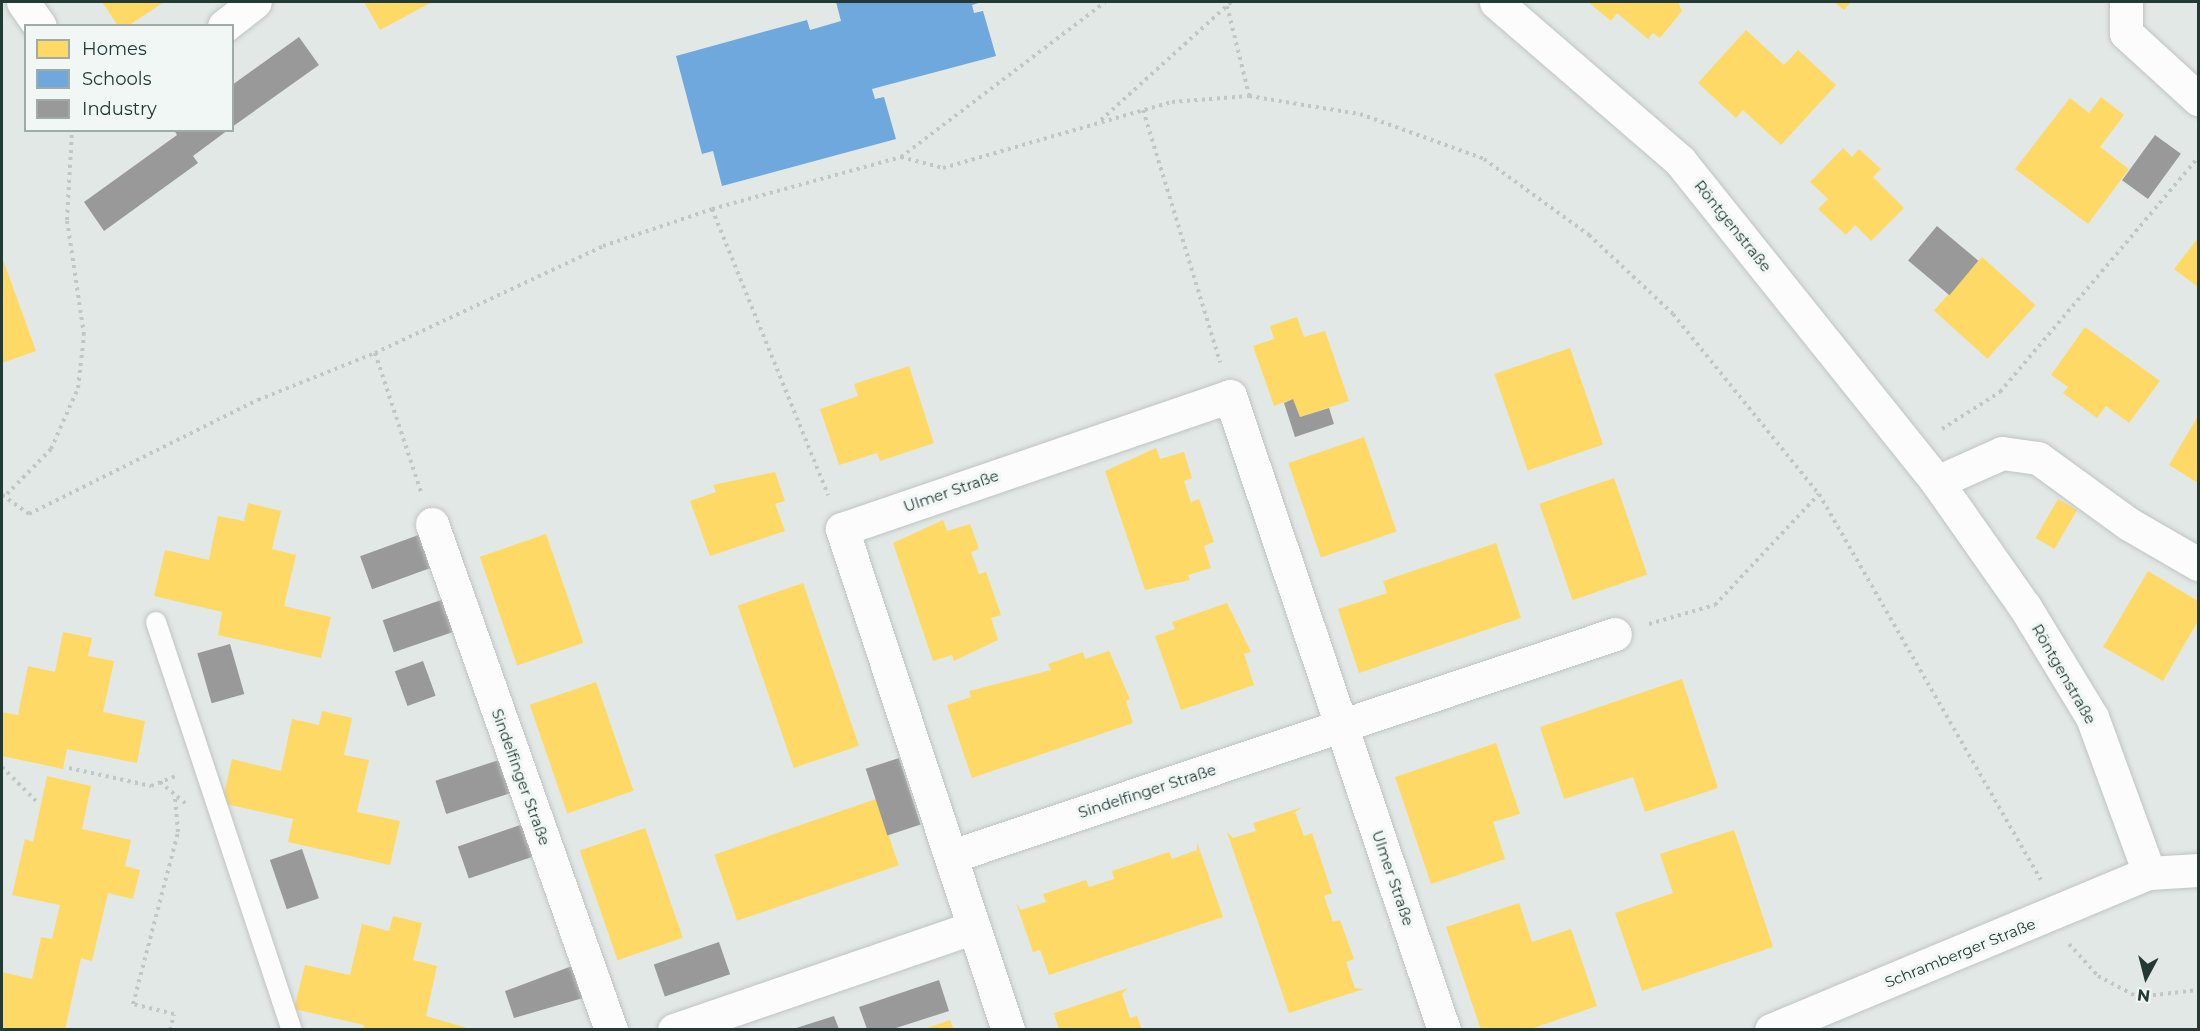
<!DOCTYPE html>
<meta charset="utf-8">
<style>
body{margin:0}
#map{position:relative;width:2200px;height:1031px;overflow:hidden;background:#e2e8e5;font-family:Montserrat,sans-serif}
div>[style]{position:absolute}
.homes>*{inset:0;background:#ffd966;transform-origin:0 0}
.schools>*{inset:0;background:#6fa8dc}
.industry>*{inset:0;background:#999;transform-origin:0 0}
.path>*{height:4px;margin-top:-2px;transform-origin:0;background:repeating-linear-gradient(90deg,#c0c8c5 0 3px,transparent 0 7.5px)}
.roads{filter:drop-shadow(0 0 2px #bfc4c2) drop-shadow(0 0 2px #bfc4c2)}
.service>*{height:20px;margin:-10px;padding:0 10px;transform-origin:10px;border-radius:10px;background:#fbfcfb}
.minor>*{height:33px;margin:-16.5px;padding:0 16.5px;transform-origin:16.5px;border-radius:16.5px;background:#fbfcfb}
span{translate:-50% -50%;white-space:nowrap;text-align:center;line-height:1.15;-webkit-text-stroke:6px #f0f7f4;paint-order:stroke}
.street-label{font-size:15px;color:#223934}
.frame{position:absolute;inset:0;border:3px solid #223934;pointer-events:none}
.legend{position:absolute;left:24px;top:24px;width:210px;height:108px;box-sizing:border-box;background:#f0f7f4;border:2px solid #9eaba7;margin:0;padding:8px 10px;list-style:none;font-size:18px;color:#223934}
.legend li{display:flex;align-items:center;gap:12px;height:30px}
.legend b{width:30px;border:2px solid #9eaba7}
.north{position:absolute;left:2116px;top:947px;width:60px;height:60px;-webkit-text-stroke:4px #f0f7f4;paint-order:stroke;rotate:187deg;font-size:16px;font-weight:700;line-height:24px;text-align:center;color:#223934}
.north::after{content:'';display:block;margin:auto;width:21px;height:27px;background:#223934;clip-path:polygon(50% 0,100% 100%,50% 72%,0 100%)}
</style>
<div id="map">
<div class="homes">
<div style="clip-path:polygon(102px 2px,164px 2px,128px 26px,118px 26px)"></div>
<div style="clip-path:polygon(364px 2px,432px 2px,380px 30px)"></div>
<div style="clip-path:polygon(1588px 2px,1678px 2px,1682px 11px,1660px 38px,1653px 33px,1648px 39px,1617px 13px,1611px 21px)"></div>
<div style="clip-path:polygon(1834px 2px,1851px 2px,1844px 10px)"></div>
<div style="clip-path:polygon(1746px 30px,1784px 65px,1798px 50px,1836px 85px,1781px 145px,1743px 110px,1736px 118px,1698px 83px)"></div>
<div style="clip-path:polygon(2101px 97px,2124px 115px,2100px 147px,2129px 169px,2088px 224px,2015px 169px,2070px 98px,2089px 113px)"></div>
<div style="clip-path:polygon(1843px 148px,1852px 157px,1859px 149px,1881px 169px,1873px 177px,1904px 208px,1871px 241px,1855px 225px,1846px 235px,1818px 209px,1828px 199px,1810px 182px)"></div>
<div style="clip-path:polygon(2198px 238px,2198px 287px,2174px 269px)"></div>
<div style="clip-path:polygon(2px 257px,36px 351px,2px 363px)"></div>
<div style="left:1982px;top:257px;width:72px;height:72px;rotate:42deg"></div>
<div style="clip-path:polygon(1297px 317px,1304px 337px,1325px 331px,1349px 401px,1300px 417px,1293px 399px,1274px 406px,1253px 346px,1274px 339px,1270px 326px)"></div>
<div style="clip-path:polygon(2085px 327px,2160px 381px,2129px 423px,2106px 406px,2097px 418px,2063px 393px,2068px 387px,2051px 375px)"></div>
<div style="left:1570px;top:348px;width:102px;height:80px;rotate:71deg"></div>
<div style="clip-path:polygon(909px 366px,934px 443px,880px 461px,877px 453px,839px 465px,820px 409px,858px 396px,854px 384px)"></div>
<div style="clip-path:polygon(2198px 416px,2198px 483px,2169px 465px)"></div>
<div style="left:1364px;top:437px;width:100px;height:80px;rotate:71deg"></div>
<div style="clip-path:polygon(1156px 448px,1160px 459px,1184px 452px,1192px 478px,1184px 481px,1191px 502px,1199px 499px,1214px 542px,1204px 546px,1211px 568px,1188px 575px,1190px 580px,1145px 590px,1105px 471px)"></div>
<div style="clip-path:polygon(775px 472px,785px 501px,775px 504px,785px 531px,710px 556px,690px 501px,716px 492px,713px 485px)"></div>
<div style="left:1614px;top:478px;width:102px;height:79px;rotate:71deg"></div>
<div style="left:2058px;top:499px;width:22px;height:45px;rotate:30deg"></div>
<div style="clip-path:polygon(248px 503px,281px 511px,272px 549px,296px 555px,284px 606px,331px 617px,321px 658px,218px 635px,222px 612px,154px 596px,165px 550px,209px 560px,218px 516px,244px 521px)"></div>
<div style="clip-path:polygon(943px 520px,947px 531px,970px 524px,979px 549px,971px 552px,979px 574px,986px 572px,1001px 615px,991px 618px,998px 640px,954px 661px,952px 655px,933px 661px,893px 543px)"></div>
<div style="left:546px;top:534px;width:115px;height:70px;rotate:71deg"></div>
<div style="clip-path:polygon(1496px 543px,1521px 618px,1359px 673px,1338px 609px,1387px 593px,1383px 581px)"></div>
<div style="clip-path:polygon(2148px 571px,2198px 601px,2198px 621px,2163px 681px,2103px 647px)"></div>
<div style="left:803px;top:583px;width:172px;height:69px;rotate:71deg"></div>
<div style="clip-path:polygon(1227px 603px,1251px 652px,1244px 654px,1254px 685px,1181px 710px,1155px 636px,1175px 629px,1172px 622px)"></div>
<div style="clip-path:polygon(63px 632px,92px 638px,88px 656px,114px 661px,103px 712px,145px 721px,137px 763px,67px 749px,63px 769px,2px 756px,2px 712px,18px 715px,28px 666px,55px 672px)"></div>
<div style="clip-path:polygon(1109px 651px,1130px 699px,1126px 701px,1133px 723px,972px 778px,947px 705px,971px 697px,969px 691px,1051px 670px,1048px 664px,1083px 652px,1085px 659px)"></div>
<div style="clip-path:polygon(1682px 679px,1718px 788px,1645px 812px,1633px 777px,1564px 799px,1540px 727px)"></div>
<div style="left:596px;top:682px;width:115px;height:70px;rotate:71deg"></div>
<div style="clip-path:polygon(322px 711px,352px 718px,344px 755px,369px 760px,357px 812px,400px 821px,390px 865px,288px 842px,293px 819px,222px 803px,232px 759px,281px 771px,292px 719px,319px 725px)"></div>
<div style="clip-path:polygon(1496px 743px,1520px 814px,1493px 822px,1505px 859px,1431px 884px,1395px 777px)"></div>
<div style="clip-path:polygon(47px 776px,91px 786px,82px 829px,131px 840px,125px 866px,140px 870px,133px 899px,108px 893px,92px 961px,81px 958px,65px 1030px,2px 1030px,2px 972px,32px 979px,41px 937px,52px 939px,60px 905px,12px 895px,25px 839px,33px 842px)"></div>
<div style="left:876px;top:799px;width:70px;height:171px;rotate:71deg"></div>
<div style="clip-path:polygon(1303px 807px,1295px 812px,1304px 836px,1312px 833px,1332px 893px,1324px 896px,1333px 922px,1340px 920px,1354px 959px,1346px 962px,1355px 988px,1364px 989px,1289px 1013px,1227px 832px,1233px 838px,1256px 831px,1253px 823px)"></div>
<div style="left:645px;top:828px;width:116px;height:69px;rotate:71deg"></div>
<div style="clip-path:polygon(1734px 830px,1773px 947px,1642px 991px,1615px 913px,1673px 893px,1660px 854px)"></div>
<div style="clip-path:polygon(1197px 842px,1223px 917px,1049px 975px,1040px 950px,1033px 952px,1016px 903px,1021px 910px,1046px 902px,1043px 894px,1086px 880px,1089px 887px,1114px 879px,1112px 871px,1169px 852px,1172px 859px,1197px 850px)"></div>
<div style="clip-path:polygon(1519px 903px,1532px 942px,1571px 929px,1597px 1006px,1528px 1030px,1481px 1030px,1446px 927px)"></div>
<div style="clip-path:polygon(393px 916px,422px 923px,413px 960px,437px 966px,426px 1016px,474px 1030px,363px 1030px,364px 1025px,294px 1009px,305px 965px,350px 975px,362px 924px,389px 931px)"></div>
<div style="clip-path:polygon(1128px 988px,1122px 994px,1130px 1018px,1137px 1016px,1142px 1030px,1059px 1030px,1054px 1013px)"></div>
<div style="clip-path:polygon(950px 1020px,954px 1030px,924px 1030px,924px 1029px)"></div>
</div>
<div class="schools">
<div style="clip-path:polygon(836px 2px,982px 2px,972px 5px,974px 13px,983px 11px,996px 56px,872px 89px,875px 99px,884px 97px,896px 139px,722px 186px,713px 151px,702px 154px,676px 56px,807px 20px,810px 30px,841px 21px)"></div>
</div>
<div class="industry">
<div style="clip-path:polygon(299px 37px,319px 65px,232px 127px,232px 85px)"></div>
<div style="clip-path:polygon(174px 130px,228px 130px,193px 156px,198px 163px,104px 231px,84px 202px,177px 135px)"></div>
<div style="left:2155px;top:135px;width:32px;height:56px;rotate:36deg"></div>
<div style="left:1937px;top:226px;width:54px;height:45px;rotate:40deg"></div>
<div style="clip-path:polygon(1293px 399px,1300px 417px,1329px 408px,1334px 424px,1295px 437px,1284px 403px)"></div>
<div style="left:424px;top:533px;width:35px;height:68px;rotate:70deg"></div>
<div style="left:447px;top:598px;width:34px;height:68px;rotate:71deg"></div>
<div style="left:230px;top:644px;width:52px;height:34px;rotate:74deg"></div>
<div style="left:423px;top:661px;width:37px;height:30px;rotate:70deg"></div>
<div style="left:899px;top:758px;width:70px;height:35px;rotate:72deg"></div>
<div style="left:502px;top:759px;width:35px;height:70px;rotate:72deg"></div>
<div style="left:523px;top:824px;width:34px;height:69px;rotate:71deg"></div>
<div style="left:302px;top:849px;width:52px;height:34px;rotate:71deg"></div>
<div style="left:719px;top:942px;width:34px;height:69px;rotate:71deg"></div>
<div style="clip-path:polygon(572px 966px,583px 998px,514px 1018px,505px 991px)"></div>
<div style="clip-path:polygon(939px 980px,949px 1011px,893px 1029px,867px 1029px,859px 1007px)"></div>
<div style="clip-path:polygon(834px 1016px,839px 1029px,793px 1029px)"></div>
</div>
<div class="path">
<div style="left:1227px;top:6px;width:92px;rotate:76.1deg"></div>
<div style="left:1143px;top:110px;width:264px;rotate:73deg"></div>
<div style="left:1101px;top:120px;width:176px;rotate:-42.2deg"></div>
<div style="left:901px;top:157px;width:43px;rotate:14.7deg"></div>
<div style="left:943px;top:168px;width:238px;rotate:-16.1deg"></div>
<div style="left:1172px;top:102px;width:77px;rotate:-4.5deg"></div>
<div style="left:1249px;top:96px;width:112px;rotate:9.2deg"></div>
<div style="left:1360px;top:114px;width:132px;rotate:19.9deg"></div>
<div style="left:1484px;top:159px;width:130px;rotate:35.9deg"></div>
<div style="left:1589px;top:235px;width:115px;rotate:43.2deg"></div>
<div style="left:1673px;top:314px;width:232px;rotate:51deg"></div>
<div style="left:1819px;top:494px;width:445px;rotate:60.1deg"></div>
<div style="left:712px;top:209px;width:309px;rotate:67.9deg"></div>
<div style="left:375px;top:353px;width:146px;rotate:71.7deg"></div>
<div style="left:1942px;top:429px;width:69px;rotate:-32.5deg"></div>
<div style="left:2000px;top:392px;width:307px;rotate:-49.8deg"></div>
<div style="left:7px;top:494px;width:63px;rotate:-45.6deg"></div>
<div style="left:51px;top:449px;width:67px;rotate:-66.1deg"></div>
<div style="left:78px;top:388px;width:53px;rotate:-83.5deg"></div>
<div style="left:84px;top:335px;width:116px;rotate:-98.4deg"></div>
<div style="left:67px;top:220px;width:90px;rotate:-86.8deg"></div>
<div style="left:2px;top:495px;width:33px;rotate:35deg"></div>
<div style="left:29px;top:514px;width:256px;rotate:-26.5deg"></div>
<div style="left:258px;top:400px;width:126px;rotate:-21.9deg"></div>
<div style="left:375px;top:353px;width:252px;rotate:-25.1deg"></div>
<div style="left:603px;top:246px;width:115px;rotate:-18.7deg"></div>
<div style="left:712px;top:209px;width:196px;rotate:-15.4deg"></div>
<div style="left:901px;top:157px;width:256px;rotate:-37.2deg"></div>
<div style="left:1649px;top:624px;width:69px;rotate:-16.1deg"></div>
<div style="left:1715px;top:605px;width:152px;rotate:-46.9deg"></div>
<div style="left:2px;top:767px;width:49px;rotate:45deg"></div>
<div style="left:69px;top:768px;width:84px;rotate:12.4deg"></div>
<div style="left:151px;top:786px;width:29px;rotate:-22deg"></div>
<div style="left:160px;top:782px;width:33px;rotate:40deg"></div>
<div style="left:2069px;top:944px;width:43px;rotate:47.8deg"></div>
<div style="left:2098px;top:976px;width:45px;rotate:27.7deg"></div>
<div style="left:2138px;top:997px;width:60px;rotate:-6.7deg"></div>
<div style="left:170px;top:1030px;width:16px;rotate:-76deg"></div>
<div style="left:174px;top:1014px;width:42px;rotate:-166.3deg"></div>
<div style="left:133px;top:1004px;width:178px;rotate:-75.3deg"></div>
<div style="left:178px;top:832px;width:37px;rotate:-95deg"></div>
</div>
<div class="roads">
<div class="service">
<div style="left:156px;top:622px;width:430px;rotate:71.6deg"></div>
</div>
<div class="minor">
<div style="left:23px;top:2px;width:29px;rotate:55deg"></div>
<div style="left:1496px;top:2px;width:243px;rotate:40.8deg"></div>
<div style="left:1680px;top:161px;width:411px;rotate:51.3deg"></div>
<div style="left:1937px;top:482px;width:153px;rotate:54.9deg"></div>
<div style="left:2025px;top:607px;width:129px;rotate:58.7deg"></div>
<div style="left:2092px;top:717px;width:166px;rotate:69.9deg"></div>
<div style="left:2126px;top:2px;width:31px;rotate:90deg"></div>
<div style="left:2126px;top:33px;width:98px;rotate:42.5deg"></div>
<div style="left:224px;top:26px;width:39px;rotate:-38deg"></div>
<div style="left:1937px;top:482px;width:71px;rotate:-24deg"></div>
<div style="left:2002px;top:453px;width:36px;rotate:8deg"></div>
<div style="left:2038px;top:458px;width:112px;rotate:36deg"></div>
<div style="left:2129px;top:524px;width:80px;rotate:30.1deg"></div>
<div style="left:432px;top:524px;width:537px;rotate:70.52deg"></div>
<div style="left:952px;top:856px;width:699px;rotate:-18.51deg"></div>
<div style="left:674px;top:1030px;width:317px;rotate:-18.9deg"></div>
<div style="left:1008px;top:1030px;width:528px;rotate:-108.33deg"></div>
<div style="left:842px;top:529px;width:410px;rotate:-18.9deg"></div>
<div style="left:1230px;top:396px;width:669px;rotate:71.35deg"></div>
<div style="left:1771px;top:1030px;width:409px;rotate:-22.6deg"></div>
<div style="left:2149px;top:873px;width:49px;rotate:-3.5deg"></div>
</div>
</div>
<div class="street-label">
<span style="left:1733px;top:226px;rotate:51deg">Röntgenstraße</span>
<span style="left:951px;top:491px;rotate:-19deg">Ulmer Straße</span>
<span style="left:2064px;top:674px;rotate:60deg">Röntgenstraße</span>
<span style="left:521px;top:777px;rotate:70deg">Sindelfinger Straße</span>
<span style="left:1147px;top:791px;rotate:-18deg">Sindelfinger Straße</span>
<span style="left:1393px;top:878px;rotate:71deg">Ulmer Straße</span>
<span style="left:1960px;top:953px;rotate:-22deg">Schramberger Straße</span>
</div>
<div class="frame"></div>
<ul class="legend">
<li><b style="height:16px;background:#ffd966"></b>Homes</li>
<li><b style="height:16px;background:#6fa8dc"></b>Schools</li>
<li><b style="height:16px;background:#999"></b>Industry</li>
</ul>
<div class="north">N</div>
</div>
